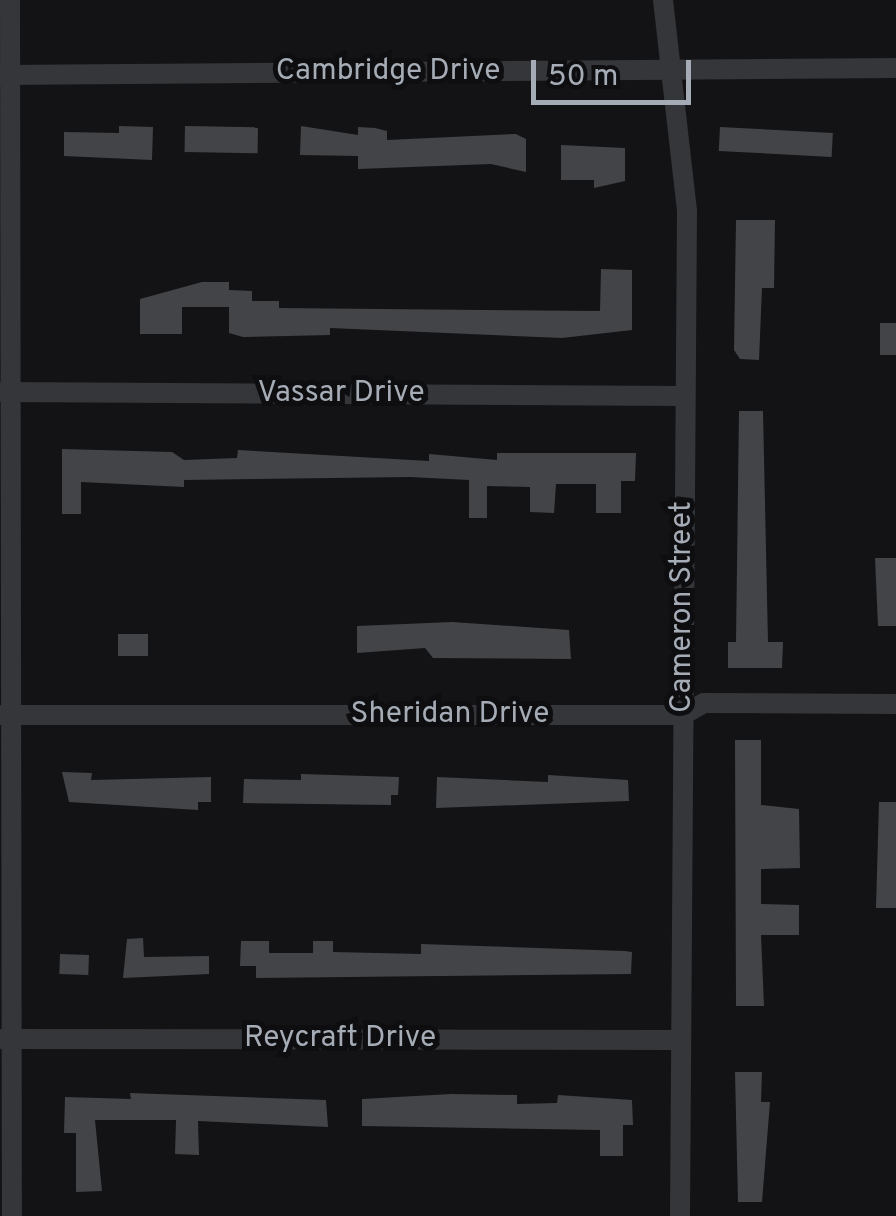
<!DOCTYPE html>
<style>
body{margin:0}
#map{position:relative;width:896px;height:1216px;overflow:hidden;background:#131315;font-family:Overpass,sans-serif}
div>[style]{position:absolute}
.building>*{inset:0;background:#424448;transform-origin:0 0}
.street>*{height:20px;margin:-10px;padding:0 10px;transform-origin:10px;border-radius:10px;background:#34363a}
span{translate:-50% -50%;white-space:nowrap;text-align:center;line-height:1.15;-webkit-text-stroke:10px #0e0e10;paint-order:stroke}
.street-label{font-size:30px;color:#a5acb5}
.scale{position:absolute;left:531px;top:60px;width:160px;height:45px;box-sizing:border-box;border:5px solid #a5acb5;border-top:0;padding-left:12px;font-size:30px;line-height:35px;white-space:nowrap;color:#a5acb5;-webkit-text-stroke:8px #0e0e10;paint-order:stroke}
</style>
<div id="map">
<div class="building">
<div style="clip-path:polygon(119px 126px,153px 127px,152px 160px,64px 156px,64px 132px,119px 133px)"></div>
<div style="left:185px;top:126px;width:73px;height:26px;rotate:1deg"></div>
<div style="clip-path:polygon(301px 126px,358px 135px,358px 127px,375px 128px,387px 131px,387px 140px,516px 134px,526px 139px,526px 172px,491px 164px,358px 169px,358px 156px,300px 155px)"></div>
<div style="left:720px;top:127px;width:113px;height:24px;rotate:3deg"></div>
<div style="clip-path:polygon(561px 145px,625px 148px,625px 181px,594px 188px,594px 180px,561px 180px)"></div>
<div style="clip-path:polygon(736px 220px,775px 220px,774px 288px,762px 288px,759px 360px,740px 359px,734px 350px)"></div>
<div style="clip-path:polygon(601px 269px,632px 270px,632px 330px,562px 338px,330px 328px,330px 335px,243px 337px,229px 333px,229px 307px,182px 307px,182px 334px,140px 334px,140px 299px,202px 282px,229px 282px,229px 290px,252px 291px,252px 301px,279px 301px,279px 308px,600px 311px)"></div>
<div style="left:880px;top:323px;width:16px;height:32px"></div>
<div style="clip-path:polygon(739px 411px,763px 411px,768px 642px,783px 642px,782px 668px,728px 668px,728px 642px,736px 642px)"></div>
<div style="clip-path:polygon(62px 449px,172px 452px,184px 460px,237px 458px,238px 450px,429px 461px,429px 454px,497px 460px,497px 453px,636px 453px,635px 481px,621px 481px,621px 513px,596px 513px,596px 484px,556px 484px,554px 513px,530px 512px,530px 487px,487px 486px,487px 518px,469px 518px,469px 480px,410px 477px,184px 480px,184px 487px,81px 482px,81px 514px,62px 514px)"></div>
<div style="clip-path:polygon(875px 558px,896px 558px,896px 626px,878px 626px)"></div>
<div style="clip-path:polygon(452px 622px,569px 630px,571px 659px,433px 658px,425px 648px,357px 653px,357px 626px)"></div>
<div style="left:118px;top:634px;width:30px;height:22px"></div>
<div style="clip-path:polygon(735px 740px,761px 740px,761px 805px,799px 809px,800px 868px,761px 869px,761px 904px,799px 905px,799px 935px,761px 935px,764px 1006px,736px 1006px)"></div>
<div style="clip-path:polygon(62px 772px,92px 773px,91px 780px,211px 777px,211px 802px,198px 802px,198px 810px,69px 802px)"></div>
<div style="clip-path:polygon(301px 774px,399px 777px,398px 795px,391px 795px,391px 805px,243px 803px,244px 779px,301px 780px)"></div>
<div style="clip-path:polygon(548px 775px,628px 780px,629px 801px,436px 808px,437px 777px,548px 782px)"></div>
<div style="clip-path:polygon(879px 802px,896px 802px,896px 908px,876px 908px)"></div>
<div style="clip-path:polygon(143px 938px,144px 957px,209px 956px,209px 974px,123px 978px,127px 939px)"></div>
<div style="clip-path:polygon(241px 941px,269px 941px,269px 953px,313px 953px,313px 941px,333px 941px,333px 952px,421px 954px,421px 944px,625px 951px,632px 952px,631px 974px,256px 978px,256px 966px,240px 966px)"></div>
<div style="left:60px;top:954px;width:29px;height:20px;rotate:2deg"></div>
<div style="clip-path:polygon(735px 1072px,762px 1072px,761px 1102px,770px 1102px,762px 1202px,738px 1202px)"></div>
<div style="clip-path:polygon(130px 1093px,326px 1100px,328px 1127px,198px 1121px,199px 1155px,175px 1154px,176px 1120px,95px 1120px,102px 1191px,76px 1192px,76px 1133px,64px 1133px,65px 1097px,131px 1099px)"></div>
<div style="clip-path:polygon(451px 1094px,517px 1095px,517px 1104px,557px 1103px,558px 1095px,632px 1100px,633px 1125px,623px 1125px,623px 1156px,600px 1156px,600px 1130px,362px 1126px,362px 1099px)"></div>
</div>
<div class="street">
<div style="left:10px;top:0;width:1216px;rotate:89.91deg"></div>
<div style="left:663px;top:0;width:212px;rotate:83.5deg"></div>
<div style="left:687px;top:211px;width:1005px;rotate:90.4deg"></div>
<div style="left:0;top:75px;width:896px;rotate:-0.45deg"></div>
<div style="left:2px;top:392px;width:681px;rotate:0.34deg"></div>
<div style="left:2px;top:715px;width:681px"></div>
<div style="left:683px;top:715px;width:24px;rotate:-30deg"></div>
<div style="left:704px;top:703px;width:192px;rotate:0.3deg"></div>
<div style="left:2px;top:1039px;width:679px;rotate:0.08deg"></div>
</div>
<div class="street-label">
<span style="left:388px;top:72px">Cambridge Drive</span>
<span style="left:341px;top:394px">Vassar Drive</span>
<span style="left:683px;top:607px;rotate:-90deg">Cameron Street</span>
<span style="left:450px;top:715px">Sheridan Drive</span>
<span style="left:340px;top:1039px">Reycraft Drive</span>
</div>
<div class="scale">50 m</div>
</div>
